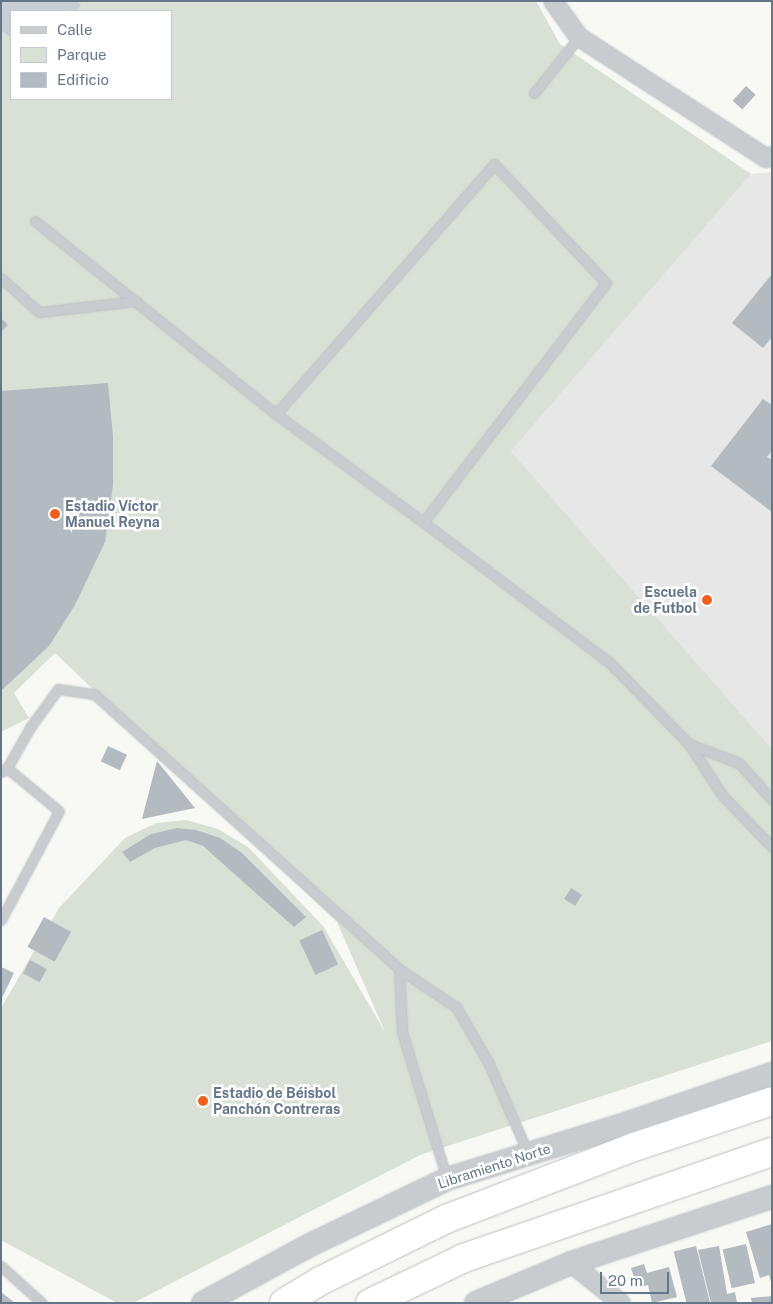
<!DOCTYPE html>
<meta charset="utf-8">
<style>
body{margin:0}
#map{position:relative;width:773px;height:1304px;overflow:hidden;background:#f8f8f5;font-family:"Public Sans",sans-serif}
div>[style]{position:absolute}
.built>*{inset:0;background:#e6e7e6}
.green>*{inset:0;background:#d9e1d6}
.water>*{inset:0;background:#c4ced4}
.building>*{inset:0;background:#b3bac0;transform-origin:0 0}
.roads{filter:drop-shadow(0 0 1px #babdc1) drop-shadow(0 0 1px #babdc1)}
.service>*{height:9px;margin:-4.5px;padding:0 4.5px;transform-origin:4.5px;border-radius:4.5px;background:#c8cccf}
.minor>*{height:18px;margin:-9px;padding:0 9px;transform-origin:9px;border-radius:9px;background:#c8cccf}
.tertiary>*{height:22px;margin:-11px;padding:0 11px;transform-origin:11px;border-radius:11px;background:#c8cccf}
.trunk>*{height:28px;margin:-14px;padding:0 14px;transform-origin:14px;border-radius:14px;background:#fff}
.dots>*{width:14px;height:14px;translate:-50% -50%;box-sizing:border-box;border:2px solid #fff;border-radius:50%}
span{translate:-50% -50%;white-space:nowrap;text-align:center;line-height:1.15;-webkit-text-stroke:5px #fff;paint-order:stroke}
.poi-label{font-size:14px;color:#657689;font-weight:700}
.left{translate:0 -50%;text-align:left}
.right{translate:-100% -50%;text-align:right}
.street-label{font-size:14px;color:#657689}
.frame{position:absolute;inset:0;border:2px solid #657689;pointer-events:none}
.legend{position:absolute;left:10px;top:10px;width:162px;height:90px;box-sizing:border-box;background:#fff;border:1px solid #c1c8d0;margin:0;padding:6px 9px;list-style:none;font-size:15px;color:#657689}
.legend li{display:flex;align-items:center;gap:10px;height:25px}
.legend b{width:25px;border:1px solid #c1c8d0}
.scale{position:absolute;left:600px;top:1272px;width:69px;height:22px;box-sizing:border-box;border:2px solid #657689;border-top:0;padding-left:6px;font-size:15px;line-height:18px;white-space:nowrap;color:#657689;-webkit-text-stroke:4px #fff;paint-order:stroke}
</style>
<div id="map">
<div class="built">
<div style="clip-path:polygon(772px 172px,772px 749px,511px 451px,751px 174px)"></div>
</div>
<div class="green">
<div style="clip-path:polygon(evenodd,1px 1px,536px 1px,560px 44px,751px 174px,511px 451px,772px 749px,772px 1041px,420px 1155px,133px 1303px,117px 1303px,1px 1240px,1px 1008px,59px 908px,125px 838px,156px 823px,186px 820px,218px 829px,248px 847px,323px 926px,385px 1032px,337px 922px,55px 653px,14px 693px,29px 718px,1px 732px,1px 1px,11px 11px,171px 11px,171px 99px,11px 99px,11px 11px)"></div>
</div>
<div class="water">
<div style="clip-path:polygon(1px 1px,76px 1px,81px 5px,76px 11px,11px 11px,11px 38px,1px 30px)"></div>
</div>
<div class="building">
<div style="left:746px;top:86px;width:13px;height:20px;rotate:42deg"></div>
<div style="clip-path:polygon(772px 274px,772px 337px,763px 348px,732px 323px)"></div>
<div style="clip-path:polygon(1px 318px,8px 325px,1px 332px)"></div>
<div style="clip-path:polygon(108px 383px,113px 437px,113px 485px,105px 542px,75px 605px,49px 646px,1px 691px,1px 391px)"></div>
<div style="clip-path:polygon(763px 399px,772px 405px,772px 451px,767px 457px,772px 460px,772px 512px,711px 466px)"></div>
<div style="left:108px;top:746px;width:21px;height:17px;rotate:25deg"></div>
<div style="clip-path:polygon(157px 761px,195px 808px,142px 819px)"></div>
<div style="clip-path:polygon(177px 828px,196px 830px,220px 838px,242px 853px,306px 917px,294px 927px,203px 846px,186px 840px,155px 848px,130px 862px,122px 852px,151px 834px)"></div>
<div style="left:571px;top:888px;width:13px;height:13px;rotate:32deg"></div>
<div style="left:44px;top:917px;width:31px;height:34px;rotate:29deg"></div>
<div style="left:322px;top:930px;width:38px;height:25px;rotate:65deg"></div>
<div style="left:30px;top:960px;width:19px;height:15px;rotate:28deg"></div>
<div style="clip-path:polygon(1px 967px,14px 973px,1px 1000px)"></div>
<div style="clip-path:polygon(772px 1224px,772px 1282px,771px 1282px,769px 1275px,760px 1278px,746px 1232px)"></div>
<div style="left:746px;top:1244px;width:40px;height:24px;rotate:77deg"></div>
<div style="left:696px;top:1246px;width:59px;height:23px;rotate:76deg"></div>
<div style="clip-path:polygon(719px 1246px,727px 1294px,735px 1292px,737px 1303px,711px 1303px,698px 1250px)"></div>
<div style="clip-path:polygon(644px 1264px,647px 1273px,669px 1267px,677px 1297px,652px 1303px,648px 1285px,637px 1288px,631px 1268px)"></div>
<div style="clip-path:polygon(1px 1292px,15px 1303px,1px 1303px)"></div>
<div style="clip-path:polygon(772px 1296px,772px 1303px,752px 1303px,751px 1298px)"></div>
</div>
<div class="roads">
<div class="service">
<div style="left:534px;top:93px;width:72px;rotate:-51.2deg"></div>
<div style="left:35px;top:221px;width:309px;rotate:38.7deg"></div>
<div style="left:276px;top:414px;width:332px;rotate:-48.9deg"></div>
<div style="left:494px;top:164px;width:163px;rotate:46.7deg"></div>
<div style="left:606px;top:283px;width:301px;rotate:127.4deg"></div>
<div style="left:423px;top:522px;width:233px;rotate:37deg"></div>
<div style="left:609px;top:662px;width:115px;rotate:45.7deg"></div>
<div style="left:689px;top:744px;width:61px;rotate:57.1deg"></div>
<div style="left:722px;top:795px;width:72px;rotate:46.1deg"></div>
<div style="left:1px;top:278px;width:51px;rotate:41.8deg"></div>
<div style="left:39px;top:312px;width:98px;rotate:-6.5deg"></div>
<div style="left:276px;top:414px;width:182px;rotate:36.3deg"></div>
<div style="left:689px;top:744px;width:53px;rotate:20.8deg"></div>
<div style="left:739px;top:763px;width:50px;rotate:48.3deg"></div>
<div style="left:1px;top:772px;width:7px;rotate:-34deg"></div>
<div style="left:7px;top:768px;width:48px;rotate:-60.3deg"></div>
<div style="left:31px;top:726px;width:46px;rotate:-53.9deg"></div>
<div style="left:58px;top:689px;width:36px;rotate:8deg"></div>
<div style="left:94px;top:694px;width:411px;rotate:42deg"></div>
<div style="left:399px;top:969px;width:69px;rotate:33.7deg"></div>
<div style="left:456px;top:1007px;width:64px;rotate:59.8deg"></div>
<div style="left:488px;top:1062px;width:99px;rotate:66.3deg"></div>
<div style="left:1px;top:920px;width:123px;rotate:-62deg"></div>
<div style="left:59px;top:811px;width:67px;rotate:-140.4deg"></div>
<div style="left:399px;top:969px;width:63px;rotate:87.3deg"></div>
<div style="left:402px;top:1032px;width:154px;rotate:73deg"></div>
<div style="left:1px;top:1266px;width:55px;rotate:42.1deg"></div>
</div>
<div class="minor">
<div style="left:553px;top:1px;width:44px;rotate:54.2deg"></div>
<div style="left:579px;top:37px;width:223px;rotate:32.9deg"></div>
<div style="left:766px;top:158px;width:6px;rotate:-18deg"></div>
<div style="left:571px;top:1263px;width:64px;rotate:38.7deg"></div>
</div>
<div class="tertiary">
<div style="left:203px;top:1303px;width:119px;rotate:-28.5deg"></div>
<div style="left:308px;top:1246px;width:154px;rotate:-25.7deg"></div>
<div style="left:447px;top:1179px;width:180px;rotate:-17.1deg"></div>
<div style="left:619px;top:1126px;width:162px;rotate:-18.8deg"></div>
<div style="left:476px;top:1303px;width:103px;rotate:-22.8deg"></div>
<div style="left:571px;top:1263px;width:212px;rotate:-18.2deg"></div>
</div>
<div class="trunk">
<div style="left:284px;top:1303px;width:42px;rotate:-31.4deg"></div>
<div style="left:320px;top:1281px;width:140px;rotate:-26.2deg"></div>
<div style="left:446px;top:1219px;width:201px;rotate:-21deg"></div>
<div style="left:634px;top:1147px;width:145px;rotate:-18.4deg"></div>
<div style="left:370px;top:1303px;width:104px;rotate:-25.6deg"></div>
<div style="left:464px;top:1258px;width:326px;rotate:-19deg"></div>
</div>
</div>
<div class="dots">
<div style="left:55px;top:514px;background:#f15f1d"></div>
<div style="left:707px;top:600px;background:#f15f1d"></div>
<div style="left:203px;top:1101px;background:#f15f1d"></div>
</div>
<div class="poi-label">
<span class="left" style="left:65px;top:514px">Estadio Víctor<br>Manuel Reyna</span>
<span class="right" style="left:697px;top:600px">Escuela<br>de Futbol</span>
<span class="left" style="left:213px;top:1101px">Estadio de Béisbol<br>Panchón Contreras</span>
</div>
<div class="street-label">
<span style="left:494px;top:1166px;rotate:-18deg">Libramiento Norte</span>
</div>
<div class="frame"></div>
<ul class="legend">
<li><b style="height:6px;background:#c8cccf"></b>Calle</li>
<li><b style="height:14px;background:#d9e1d6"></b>Parque</li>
<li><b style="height:14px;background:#b3bac0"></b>Edificio</li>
</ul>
<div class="scale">20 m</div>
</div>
